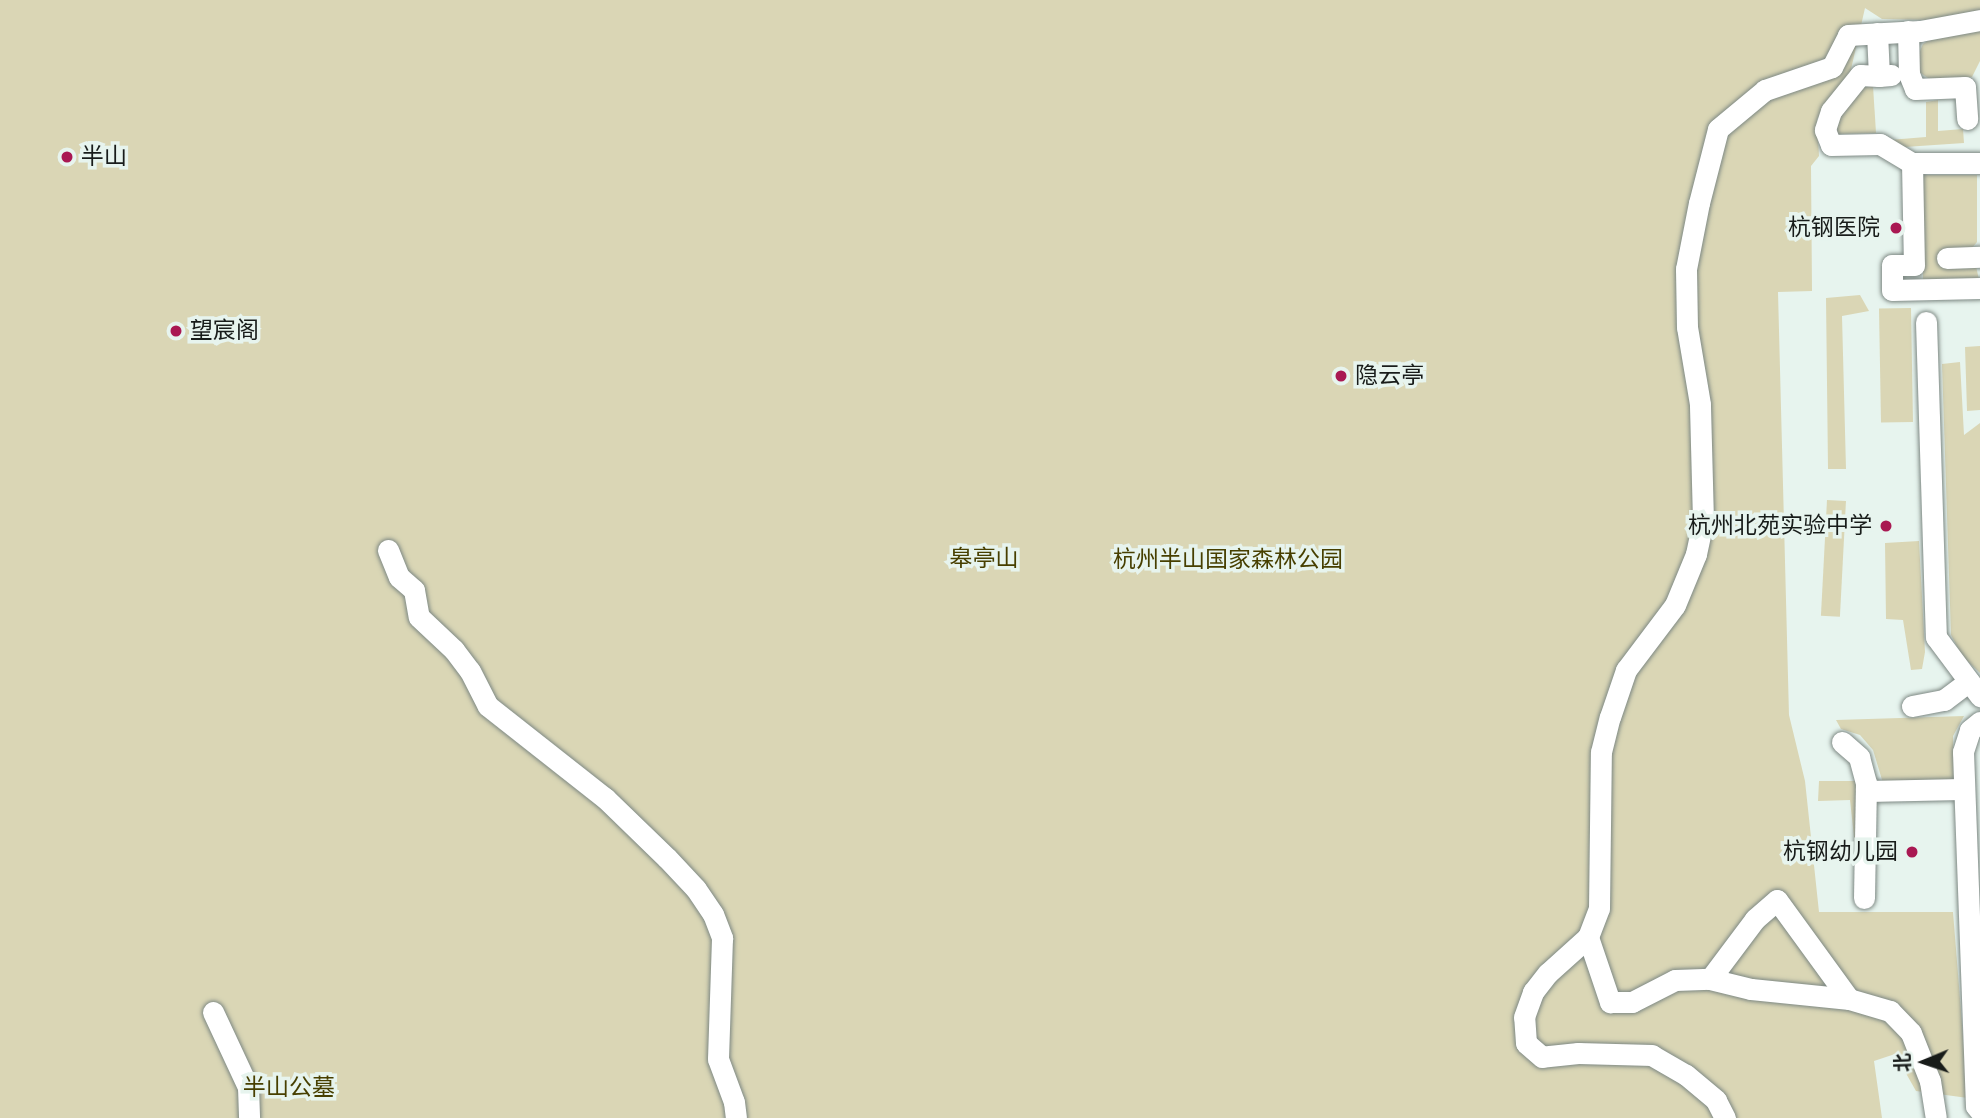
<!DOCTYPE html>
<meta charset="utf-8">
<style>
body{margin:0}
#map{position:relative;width:1980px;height:1118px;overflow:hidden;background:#e7f4ee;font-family:Roboto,"Noto Sans SC",sans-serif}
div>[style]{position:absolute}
.green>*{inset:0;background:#dad6b5;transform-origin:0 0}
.roads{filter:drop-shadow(0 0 2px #7d8883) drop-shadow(0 0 2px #7d8883)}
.minor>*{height:21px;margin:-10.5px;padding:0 10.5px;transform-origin:10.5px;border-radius:10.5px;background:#fff}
.dots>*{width:19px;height:19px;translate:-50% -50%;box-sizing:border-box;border:4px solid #e7f4ee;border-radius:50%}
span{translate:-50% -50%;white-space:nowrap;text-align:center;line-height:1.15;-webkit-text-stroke:7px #e7f4ee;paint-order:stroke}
.poi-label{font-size:23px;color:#181c1a}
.left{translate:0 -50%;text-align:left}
.right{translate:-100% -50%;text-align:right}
.park-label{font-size:23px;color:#473f00}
.north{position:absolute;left:1889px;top:1027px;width:70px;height:70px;-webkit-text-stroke:5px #e7f4ee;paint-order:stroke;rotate:268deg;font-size:19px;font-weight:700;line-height:28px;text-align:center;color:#181c1a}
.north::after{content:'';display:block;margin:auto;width:24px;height:32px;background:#181c1a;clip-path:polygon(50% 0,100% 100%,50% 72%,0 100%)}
</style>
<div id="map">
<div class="green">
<div style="clip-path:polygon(0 0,1980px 0,1980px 14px,1931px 20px,1882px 19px,1865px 8px,1849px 78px,1817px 119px,1819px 156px,1811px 166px,1812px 291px,1778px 292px,1789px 715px,1805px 781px,1819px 912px,1953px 912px,1968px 1098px,1916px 1091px,1895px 1054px,1874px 1061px,1882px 1118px,0 1118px)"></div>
<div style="clip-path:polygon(1980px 26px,1980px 61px,1972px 77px,1931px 80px,1919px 72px,1917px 58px,1923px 44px,1934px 37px)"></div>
<div style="clip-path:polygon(1873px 86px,1876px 133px,1837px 134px,1836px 121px,1859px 87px)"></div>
<div style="clip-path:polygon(1938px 100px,1938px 131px,1963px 129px,1964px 143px,1890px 148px,1889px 140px,1926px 137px,1926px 102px)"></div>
<div style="clip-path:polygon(1923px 175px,1977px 175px,1977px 242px,1971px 249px,1943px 250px,1941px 267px,1976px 266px,1979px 280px,1923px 281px)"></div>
<div style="clip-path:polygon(1860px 295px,1869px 311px,1842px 316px,1846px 469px,1828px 469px,1826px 298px)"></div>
<div style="left:1911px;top:308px;width:114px;height:32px;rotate:89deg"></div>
<div style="clip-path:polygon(1980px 346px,1980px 410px,1967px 411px,1965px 347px)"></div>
<div style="clip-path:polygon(1960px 362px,1964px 435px,1980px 423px,1980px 673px,1962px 656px,1951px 635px,1942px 364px)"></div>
<div style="left:1827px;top:500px;width:19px;height:116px;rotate:3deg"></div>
<div style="clip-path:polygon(1919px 541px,1925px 652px,1922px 669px,1911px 670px,1903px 620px,1886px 619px,1885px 543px)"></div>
<div style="clip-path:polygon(1964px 716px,1953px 736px,1954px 782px,1883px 783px,1873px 750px,1860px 735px,1841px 729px,1836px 720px)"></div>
<div style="clip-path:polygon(1819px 781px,1855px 781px,1857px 791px,1855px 846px,1850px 800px,1818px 801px)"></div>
</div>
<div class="roads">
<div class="minor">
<div style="left:1908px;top:31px;width:43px;rotate:88.7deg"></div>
<div style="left:1909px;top:74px;width:16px;rotate:68deg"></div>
<div style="left:1915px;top:89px;width:50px;rotate:-2.3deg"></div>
<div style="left:1965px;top:87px;width:32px;rotate:86deg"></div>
<div style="left:1877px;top:33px;width:43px;rotate:87.3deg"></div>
<div style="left:1879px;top:76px;width:12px;rotate:-5deg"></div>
<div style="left:1879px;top:76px;width:19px;rotate:-177deg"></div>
<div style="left:1860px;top:75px;width:46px;rotate:128.9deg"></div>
<div style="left:1831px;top:111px;width:20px;rotate:108deg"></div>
<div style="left:1825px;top:130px;width:16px;rotate:68deg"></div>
<div style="left:1831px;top:145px;width:49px;rotate:-1.2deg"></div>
<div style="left:1880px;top:144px;width:37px;rotate:31deg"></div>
<div style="left:1980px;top:163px;width:68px;rotate:180deg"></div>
<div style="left:1912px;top:163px;width:102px;rotate:88.9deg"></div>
<div style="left:1914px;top:265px;width:22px;rotate:180deg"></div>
<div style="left:1892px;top:265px;width:25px;rotate:90deg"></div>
<div style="left:1892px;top:290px;width:88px;rotate:-1.3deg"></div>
<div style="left:1947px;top:258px;width:33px;rotate:-2deg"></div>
<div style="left:1926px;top:322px;width:315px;rotate:88.2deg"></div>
<div style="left:1936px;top:637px;width:74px;rotate:53.3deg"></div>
<div style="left:388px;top:550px;width:29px;rotate:68deg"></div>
<div style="left:399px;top:577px;width:20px;rotate:41deg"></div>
<div style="left:414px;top:590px;width:27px;rotate:80deg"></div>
<div style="left:419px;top:617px;width:48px;rotate:43.3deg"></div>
<div style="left:454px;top:650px;width:26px;rotate:53deg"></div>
<div style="left:470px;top:671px;width:39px;rotate:63deg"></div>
<div style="left:488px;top:706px;width:149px;rotate:38.2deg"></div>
<div style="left:605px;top:798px;width:86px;rotate:44.1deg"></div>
<div style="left:667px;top:858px;width:42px;rotate:46.9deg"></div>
<div style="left:696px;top:889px;width:30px;rotate:56deg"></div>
<div style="left:713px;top:914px;width:26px;rotate:69deg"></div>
<div style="left:722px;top:938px;width:121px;rotate:91.9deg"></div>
<div style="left:718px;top:1059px;width:46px;rotate:69.6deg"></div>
<div style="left:734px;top:1102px;width:16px;rotate:83deg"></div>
<div style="left:1912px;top:706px;width:33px;rotate:-11deg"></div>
<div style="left:1944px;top:700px;width:31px;rotate:-37deg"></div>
<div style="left:1980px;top:722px;width:13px;rotate:141deg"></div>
<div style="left:1970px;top:730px;width:23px;rotate:108deg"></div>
<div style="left:1963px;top:752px;width:354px;rotate:87.9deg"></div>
<div style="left:1976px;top:1106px;width:6px;rotate:51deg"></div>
<div style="left:1842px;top:742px;width:23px;rotate:41deg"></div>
<div style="left:1859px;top:757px;width:27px;rotate:75deg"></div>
<div style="left:1866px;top:783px;width:115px;rotate:91deg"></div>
<div style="left:1866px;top:791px;width:97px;rotate:-1.2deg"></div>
<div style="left:1588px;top:937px;width:69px;rotate:71.3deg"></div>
<div style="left:1610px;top:1002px;width:22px"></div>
<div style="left:1632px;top:1002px;width:48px;rotate:-27.1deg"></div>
<div style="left:1675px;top:980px;width:35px;rotate:-2deg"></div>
<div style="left:1710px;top:979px;width:42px;rotate:13.7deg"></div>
<div style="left:1751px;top:989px;width:99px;rotate:5.8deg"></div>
<div style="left:1849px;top:999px;width:43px;rotate:16.3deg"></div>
<div style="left:1890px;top:1011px;width:30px;rotate:46deg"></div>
<div style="left:1911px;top:1033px;width:52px;rotate:68.4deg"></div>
<div style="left:1930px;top:1081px;width:37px;rotate:81deg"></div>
<div style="left:1710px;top:979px;width:75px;rotate:-53.1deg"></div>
<div style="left:1755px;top:919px;width:29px;rotate:-41deg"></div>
<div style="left:1777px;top:900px;width:122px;rotate:54deg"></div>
<div style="left:213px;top:1012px;width:83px;rotate:65deg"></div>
<div style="left:248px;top:1087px;width:31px;rotate:88deg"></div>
<div style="left:1725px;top:1118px;width:20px;rotate:-117deg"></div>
<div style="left:1716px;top:1100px;width:39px;rotate:-140deg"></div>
<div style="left:1686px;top:1075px;width:39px;rotate:-150deg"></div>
<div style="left:1652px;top:1055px;width:74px;rotate:-178.5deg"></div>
<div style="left:1578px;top:1053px;width:36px;rotate:174deg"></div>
<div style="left:1542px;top:1057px;width:21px;rotate:-139deg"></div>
<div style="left:1526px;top:1043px;width:26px;rotate:-94deg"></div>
<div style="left:1524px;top:1017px;width:27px;rotate:-70deg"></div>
<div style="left:1533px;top:992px;width:24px;rotate:-52deg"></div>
<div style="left:1548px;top:973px;width:54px;rotate:-42deg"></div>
<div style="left:1588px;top:937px;width:31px;rotate:-69deg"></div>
<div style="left:1599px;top:908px;width:156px;rotate:-89.3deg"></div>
<div style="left:1601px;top:752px;width:36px;rotate:-76deg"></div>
<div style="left:1610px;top:717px;width:50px;rotate:-71.2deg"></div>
<div style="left:1626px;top:670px;width:81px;rotate:-53deg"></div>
<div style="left:1675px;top:605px;width:55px;rotate:-67.6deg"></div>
<div style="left:1696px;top:554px;width:34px;rotate:-78deg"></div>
<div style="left:1703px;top:521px;width:117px;rotate:-91.5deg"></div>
<div style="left:1700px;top:404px;width:78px;rotate:-99.6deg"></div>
<div style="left:1687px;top:327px;width:58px;rotate:-91deg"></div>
<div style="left:1686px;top:269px;width:67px;rotate:-78.9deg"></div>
<div style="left:1699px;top:203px;width:76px;rotate:-75.6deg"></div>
<div style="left:1718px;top:129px;width:61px;rotate:-39.7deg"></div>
<div style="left:1765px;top:90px;width:71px;rotate:-18.9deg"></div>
<div style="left:1832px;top:67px;width:36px;rotate:-63deg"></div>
<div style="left:1848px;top:35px;width:72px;rotate:-3.2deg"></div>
<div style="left:1920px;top:31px;width:61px;rotate:-10.4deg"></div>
</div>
</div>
<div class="dots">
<div style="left:67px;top:157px;background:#a91852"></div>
<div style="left:1896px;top:228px;background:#a91852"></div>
<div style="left:176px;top:331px;background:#a91852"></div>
<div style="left:1341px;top:376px;background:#a91852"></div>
<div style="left:1886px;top:526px;background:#a91852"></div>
<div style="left:1912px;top:852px;background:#a91852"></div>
</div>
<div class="poi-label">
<span class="left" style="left:81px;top:157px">半山</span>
<span class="right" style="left:1880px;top:228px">杭钢医院</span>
<span class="left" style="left:190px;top:331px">望宸阁</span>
<span class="left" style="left:1355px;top:376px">隐云亭</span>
<span class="right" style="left:1872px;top:526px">杭州北苑实验中学</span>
<span class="right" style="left:1898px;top:852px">杭钢幼儿园</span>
</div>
<div class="park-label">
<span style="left:984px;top:559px">皋亭山</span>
<span style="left:1228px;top:560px">杭州半山国家森林公园</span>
<span style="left:289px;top:1088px">半山公墓</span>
</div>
<div class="north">北</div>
</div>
